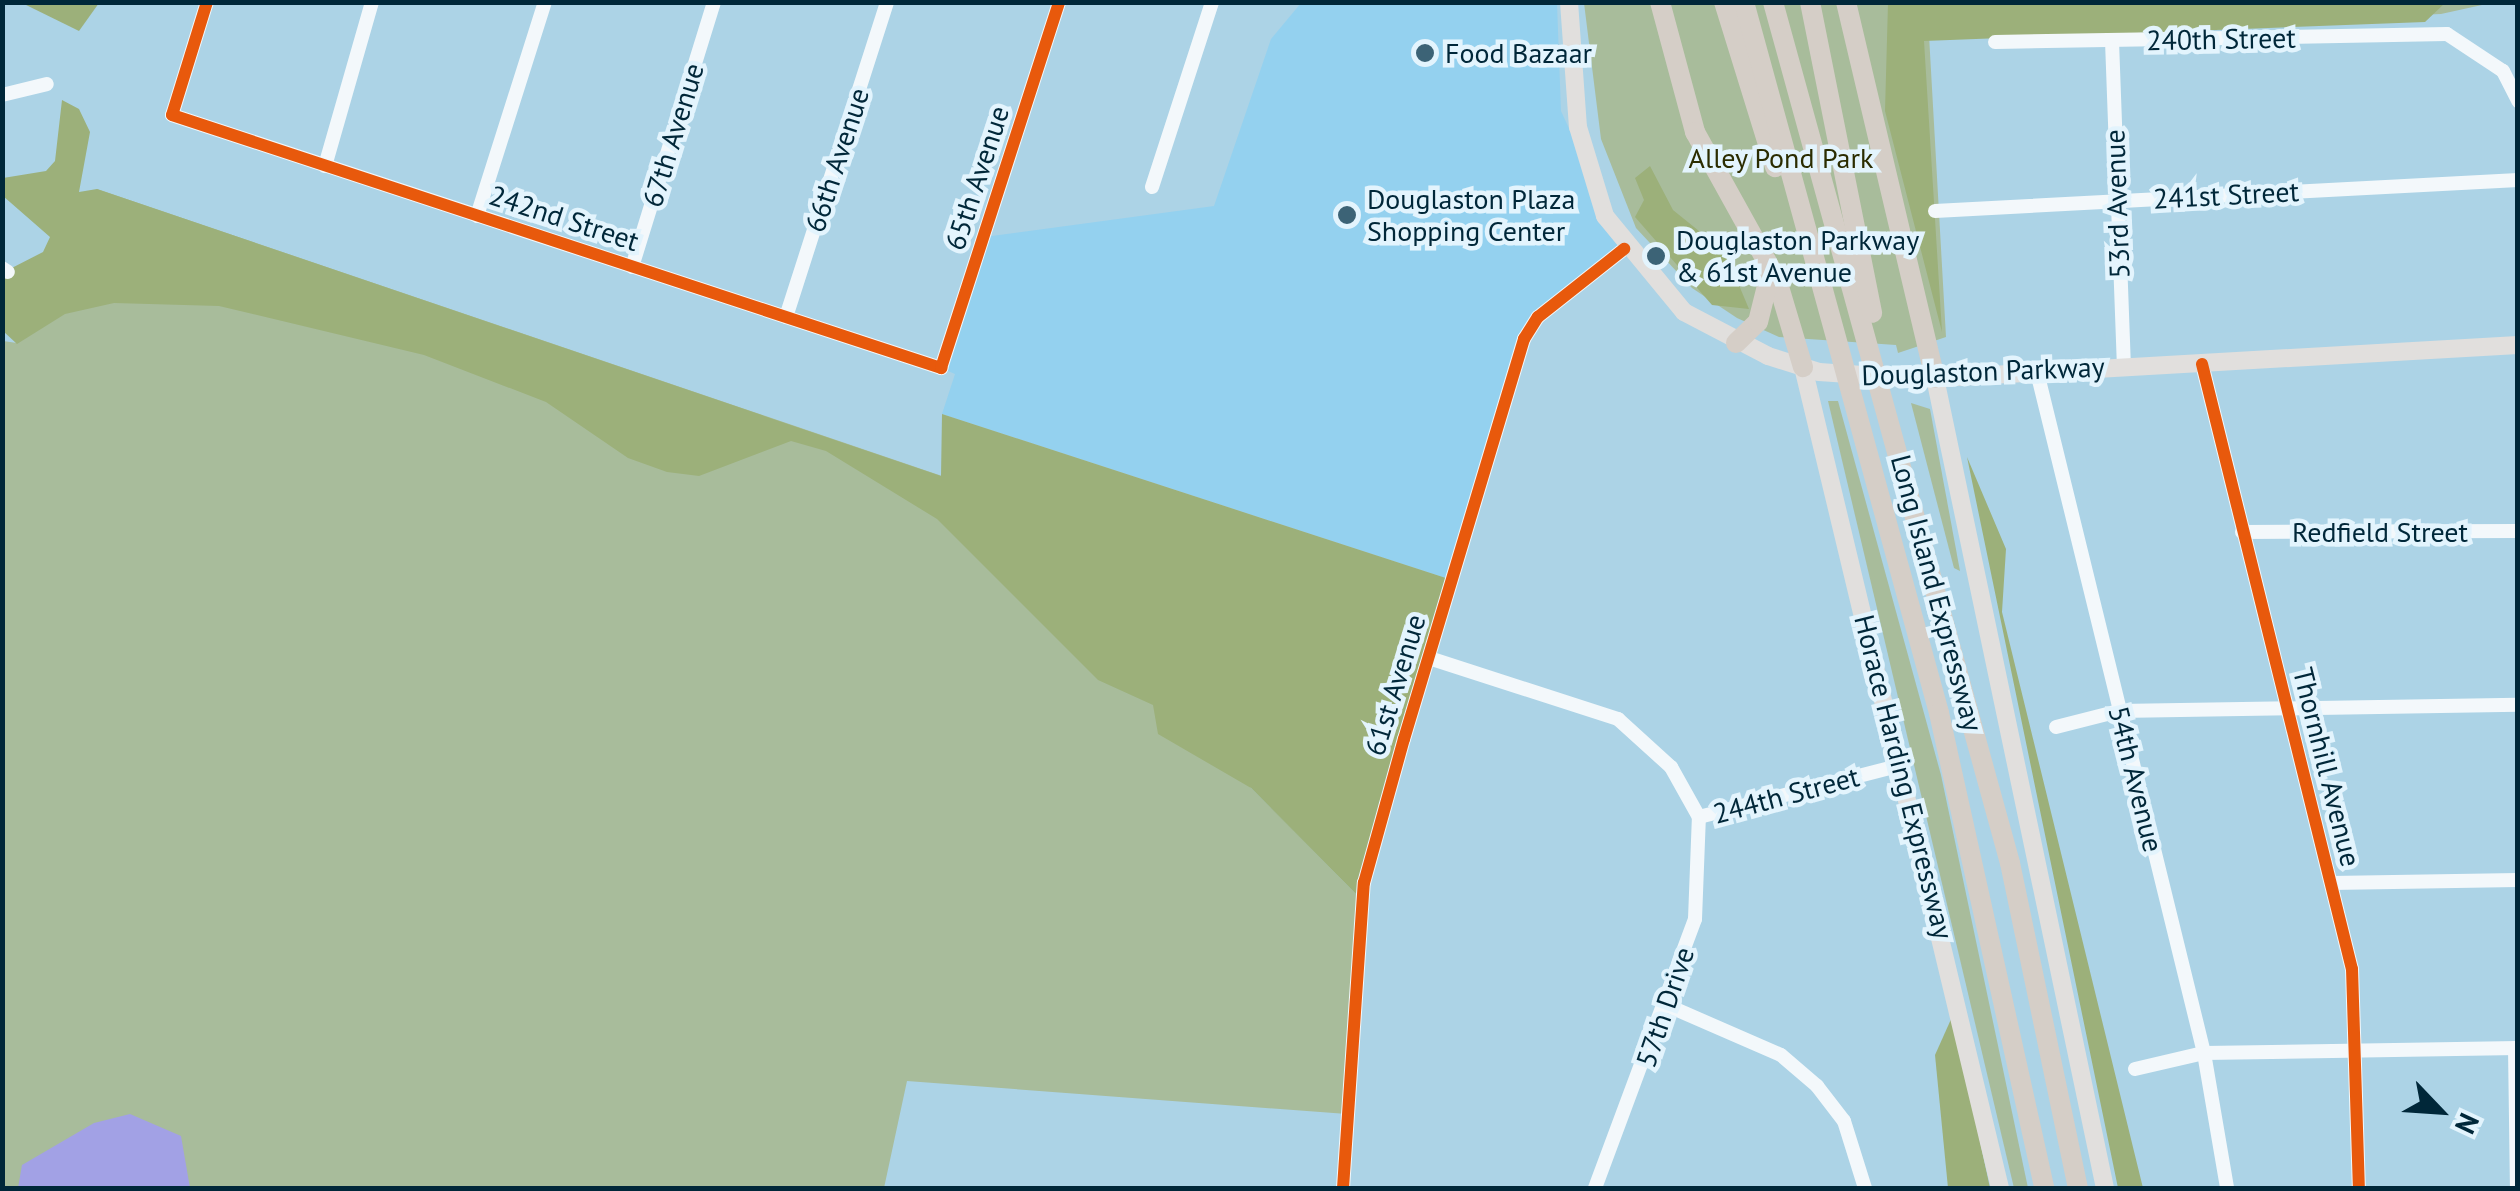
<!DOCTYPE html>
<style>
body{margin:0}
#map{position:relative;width:2520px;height:1191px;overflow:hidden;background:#acd3e6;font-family:"PT Sans",sans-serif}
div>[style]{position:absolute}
.built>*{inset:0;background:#94d1ef}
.green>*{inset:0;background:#a8bc9b}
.forest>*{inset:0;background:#9cb07a}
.water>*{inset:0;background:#a2a1e5}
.minor>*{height:14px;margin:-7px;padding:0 7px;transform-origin:7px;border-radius:7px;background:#f3f8fb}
.major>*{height:18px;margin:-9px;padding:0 9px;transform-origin:9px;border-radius:9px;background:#e1dfdd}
.highway>*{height:20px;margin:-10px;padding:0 10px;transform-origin:10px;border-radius:10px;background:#d5cec7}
.cycleway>*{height:12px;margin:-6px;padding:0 6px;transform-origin:6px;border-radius:6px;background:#e8590c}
.dots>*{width:28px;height:28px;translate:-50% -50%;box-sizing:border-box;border:5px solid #e3f4fd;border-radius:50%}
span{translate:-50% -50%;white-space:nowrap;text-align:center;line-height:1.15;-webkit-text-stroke:9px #e3f4fd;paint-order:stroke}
.street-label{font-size:28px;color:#002739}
.poi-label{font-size:28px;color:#002739}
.left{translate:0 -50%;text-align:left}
.park-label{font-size:28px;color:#2b2c00}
.frame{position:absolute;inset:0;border:5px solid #002739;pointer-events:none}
.north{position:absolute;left:2390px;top:1061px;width:100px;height:100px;-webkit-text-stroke:8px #e3f4fd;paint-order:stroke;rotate:115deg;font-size:28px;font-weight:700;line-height:40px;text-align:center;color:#002739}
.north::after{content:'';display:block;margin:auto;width:35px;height:45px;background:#002739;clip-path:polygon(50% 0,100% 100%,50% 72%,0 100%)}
</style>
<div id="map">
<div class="built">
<div style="clip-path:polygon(1301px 3px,1557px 3px,1561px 111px,1624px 249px,1538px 317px,1452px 580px,942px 414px,955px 374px,941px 368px,984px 237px,1214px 206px,1271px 39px)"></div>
</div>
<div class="green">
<div style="clip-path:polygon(1584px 3px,2491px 3px,2441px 14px,1929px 35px,1946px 337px,1898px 353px,1896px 345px,1779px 337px,1737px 318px,1692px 288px,1636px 228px,1601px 139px)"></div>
<div style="clip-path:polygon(97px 189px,942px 476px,1363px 901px,1347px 1114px,907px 1081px,884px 1188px,3px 1188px,3px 341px,17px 343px)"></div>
<div style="clip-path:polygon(1828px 401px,1838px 401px,1941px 775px,2028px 1188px,2014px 1188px)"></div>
<div style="clip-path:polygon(1911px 403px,1930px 409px,1960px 571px,1954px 568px)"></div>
</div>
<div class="forest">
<div style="clip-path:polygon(22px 3px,99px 2px,99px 3px,79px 31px)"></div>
<div style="clip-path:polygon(1888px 3px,2445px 3px,2425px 22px,1924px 41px,1942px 332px,1885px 111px)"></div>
<div style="clip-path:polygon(62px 100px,79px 109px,90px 132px,79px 192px,97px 189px,941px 476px,942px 414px,1452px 580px,1356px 894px,1251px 788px,1158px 734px,1153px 705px,1098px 680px,937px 519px,826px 451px,791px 441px,699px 476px,667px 472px,628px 458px,546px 402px,424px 355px,219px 306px,114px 303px,65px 314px,17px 344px,3px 331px,2px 273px,43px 252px,50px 237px,3px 196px,3px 178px,46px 171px,55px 161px)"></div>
<div style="clip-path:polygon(1650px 166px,1673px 210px,1725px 252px,1749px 309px,1712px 305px,1635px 217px,1644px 200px,1635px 178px)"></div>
<div style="clip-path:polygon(1967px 457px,2006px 549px,2002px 612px,2143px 1188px,2118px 1188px)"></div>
<div style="clip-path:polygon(1952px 1017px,1978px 1132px,1990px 1188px,1948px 1188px,1935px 1055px)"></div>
</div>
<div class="water">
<div style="clip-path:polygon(130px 1114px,181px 1136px,190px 1188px,18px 1188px,22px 1165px,94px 1123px)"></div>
</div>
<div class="minor">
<div style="left:207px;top:2px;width:118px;rotate:107.2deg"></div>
<div style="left:172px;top:115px;width:810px;rotate:18.21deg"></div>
<div style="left:941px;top:368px;width:385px;rotate:-72.1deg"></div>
<div style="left:2112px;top:41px;width:326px;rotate:87.9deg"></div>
<div style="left:1995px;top:42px;width:452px;rotate:-1deg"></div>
<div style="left:2447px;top:34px;width:67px;rotate:33.5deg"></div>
<div style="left:2503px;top:71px;width:34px;rotate:63deg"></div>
<div style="left:2px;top:95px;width:46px;rotate:-13.7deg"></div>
<div style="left:325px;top:166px;width:171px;rotate:-74deg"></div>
<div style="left:1152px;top:187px;width:194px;rotate:-72deg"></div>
<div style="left:1935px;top:211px;width:584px;rotate:-3.04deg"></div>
<div style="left:477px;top:216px;width:225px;rotate:-72.4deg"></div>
<div style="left:632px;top:267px;width:277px;rotate:-72.8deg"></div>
<div style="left:2px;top:268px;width:7px;rotate:34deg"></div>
<div style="left:786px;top:317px;width:331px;rotate:-72.2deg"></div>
<div style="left:2202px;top:364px;width:623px;rotate:76.08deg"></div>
<div style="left:2352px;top:969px;width:219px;rotate:88.2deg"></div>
<div style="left:2037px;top:372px;width:701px;rotate:76.22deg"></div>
<div style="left:2204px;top:1053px;width:137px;rotate:80.3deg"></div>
<div style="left:2242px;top:532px;width:276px;rotate:-0.2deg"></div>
<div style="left:1429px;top:658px;width:199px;rotate:17.9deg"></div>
<div style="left:1618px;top:719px;width:72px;rotate:42.2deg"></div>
<div style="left:1671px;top:767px;width:57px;rotate:60.8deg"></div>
<div style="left:1699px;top:817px;width:209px;rotate:-14.4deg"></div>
<div style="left:2056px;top:727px;width:65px;rotate:-14.3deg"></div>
<div style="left:2119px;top:711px;width:399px;rotate:-0.9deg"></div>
<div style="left:2331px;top:883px;width:187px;rotate:-0.9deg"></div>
<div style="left:1666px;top:1005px;width:125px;rotate:23.5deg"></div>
<div style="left:1781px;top:1055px;width:48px;rotate:40.7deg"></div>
<div style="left:1817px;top:1086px;width:44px;rotate:52.4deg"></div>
<div style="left:1844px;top:1121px;width:70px;rotate:72.6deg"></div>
<div style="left:2515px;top:1048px;width:140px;rotate:89.2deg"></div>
<div style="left:2135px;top:1069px;width:71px;rotate:-13.1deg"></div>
<div style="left:2204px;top:1053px;width:314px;rotate:-0.9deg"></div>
<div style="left:1343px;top:1188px;width:306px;rotate:-86.1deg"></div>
<div style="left:1364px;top:883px;width:149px;rotate:-74.5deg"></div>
<div style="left:1404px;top:739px;width:418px;rotate:-73.3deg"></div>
<div style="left:1524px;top:339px;width:26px;rotate:-58deg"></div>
<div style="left:1538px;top:317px;width:110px;rotate:-38.3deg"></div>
<div style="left:1595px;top:1188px;width:287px;rotate:-69.6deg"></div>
<div style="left:1695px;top:919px;width:102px;rotate:-87.8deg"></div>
</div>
<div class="major">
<div style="left:1569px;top:2px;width:125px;rotate:85.9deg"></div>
<div style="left:1578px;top:127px;width:93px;rotate:73.1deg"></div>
<div style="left:1605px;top:216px;width:124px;rotate:50.5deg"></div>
<div style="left:1684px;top:312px;width:95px;rotate:27.6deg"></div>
<div style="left:1768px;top:356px;width:53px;rotate:17.4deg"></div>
<div style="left:1819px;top:372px;width:103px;rotate:3.9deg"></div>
<div style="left:1922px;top:379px;width:597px;rotate:-3.27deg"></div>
<div style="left:1803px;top:367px;width:844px;rotate:76.51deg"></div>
<div style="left:1935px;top:378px;width:828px;rotate:78.15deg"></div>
</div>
<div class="highway">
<div style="left:1660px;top:2px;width:135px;rotate:74.9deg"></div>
<div style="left:1695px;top:132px;width:169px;rotate:61deg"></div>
<div style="left:1777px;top:280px;width:91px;rotate:73.4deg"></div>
<div style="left:1724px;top:2px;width:173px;rotate:72.8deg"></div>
<div style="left:1744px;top:2px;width:737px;rotate:74.66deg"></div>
<div style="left:1939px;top:713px;width:486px;rotate:77.5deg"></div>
<div style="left:1773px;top:2px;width:893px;rotate:74.61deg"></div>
<div style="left:2010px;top:863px;width:332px;rotate:78.2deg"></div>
<div style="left:1810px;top:2px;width:317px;rotate:78.7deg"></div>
<div style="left:1846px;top:2px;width:386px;rotate:76.7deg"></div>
<div style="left:1736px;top:343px;width:30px;rotate:-44deg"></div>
<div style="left:1758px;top:322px;width:54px;rotate:-76deg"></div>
</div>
<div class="cycleway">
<div style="left:207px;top:2px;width:118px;rotate:107.2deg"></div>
<div style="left:172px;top:115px;width:810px;rotate:18.21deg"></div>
<div style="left:941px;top:368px;width:385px;rotate:-72.1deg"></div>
<div style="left:2202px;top:364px;width:623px;rotate:76.08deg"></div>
<div style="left:2352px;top:969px;width:219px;rotate:88.2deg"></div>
<div style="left:1343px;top:1188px;width:306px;rotate:-86.1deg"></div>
<div style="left:1364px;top:883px;width:149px;rotate:-74.5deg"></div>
<div style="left:1404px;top:739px;width:418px;rotate:-73.3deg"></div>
<div style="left:1524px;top:339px;width:26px;rotate:-58deg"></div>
<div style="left:1538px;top:317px;width:110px;rotate:-38.3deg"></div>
</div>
<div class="dots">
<div style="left:1425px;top:53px;background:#3c6376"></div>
<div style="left:1347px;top:215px;background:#3c6376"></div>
<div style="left:1656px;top:256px;background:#3c6376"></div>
</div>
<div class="street-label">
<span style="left:2221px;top:39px;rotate:-1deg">240th Street</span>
<span style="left:673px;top:135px;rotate:-73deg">67th Avenue</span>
<span style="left:837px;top:160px;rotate:-72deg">66th Avenue</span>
<span style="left:977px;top:178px;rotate:-72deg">65th Avenue</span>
<span style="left:2226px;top:195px;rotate:-3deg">241st Street</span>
<span style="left:2117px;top:204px;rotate:-92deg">53rd Avenue</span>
<span style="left:564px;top:218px;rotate:18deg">242nd Street</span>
<span style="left:1983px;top:371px;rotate:-2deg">Douglaston Parkway</span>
<span style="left:2380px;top:532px">Redfield Street</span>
<span style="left:1937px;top:593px;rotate:75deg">Long Island Expressway</span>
<span style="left:1395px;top:685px;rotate:-73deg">61st Avenue</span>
<span style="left:2327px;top:767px;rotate:76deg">Thornhill Avenue</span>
<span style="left:1904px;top:777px;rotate:76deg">Horace Harding Expressway</span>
<span style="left:2136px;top:779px;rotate:76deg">54th Avenue</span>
<span style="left:1786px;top:795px;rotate:-15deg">244th Street</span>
<span style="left:1665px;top:1007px;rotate:-71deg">57th Drive</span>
</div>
<div class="poi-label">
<span class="left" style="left:1445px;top:53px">Food Bazaar</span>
<span class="left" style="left:1367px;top:215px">Douglaston Plaza<br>Shopping Center</span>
<span class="left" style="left:1676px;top:256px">Douglaston Parkway<br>&amp; 61st Avenue</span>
</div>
<div class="park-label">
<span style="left:1781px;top:158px">Alley Pond Park</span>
</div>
<div class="frame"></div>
<div class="north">N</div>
</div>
